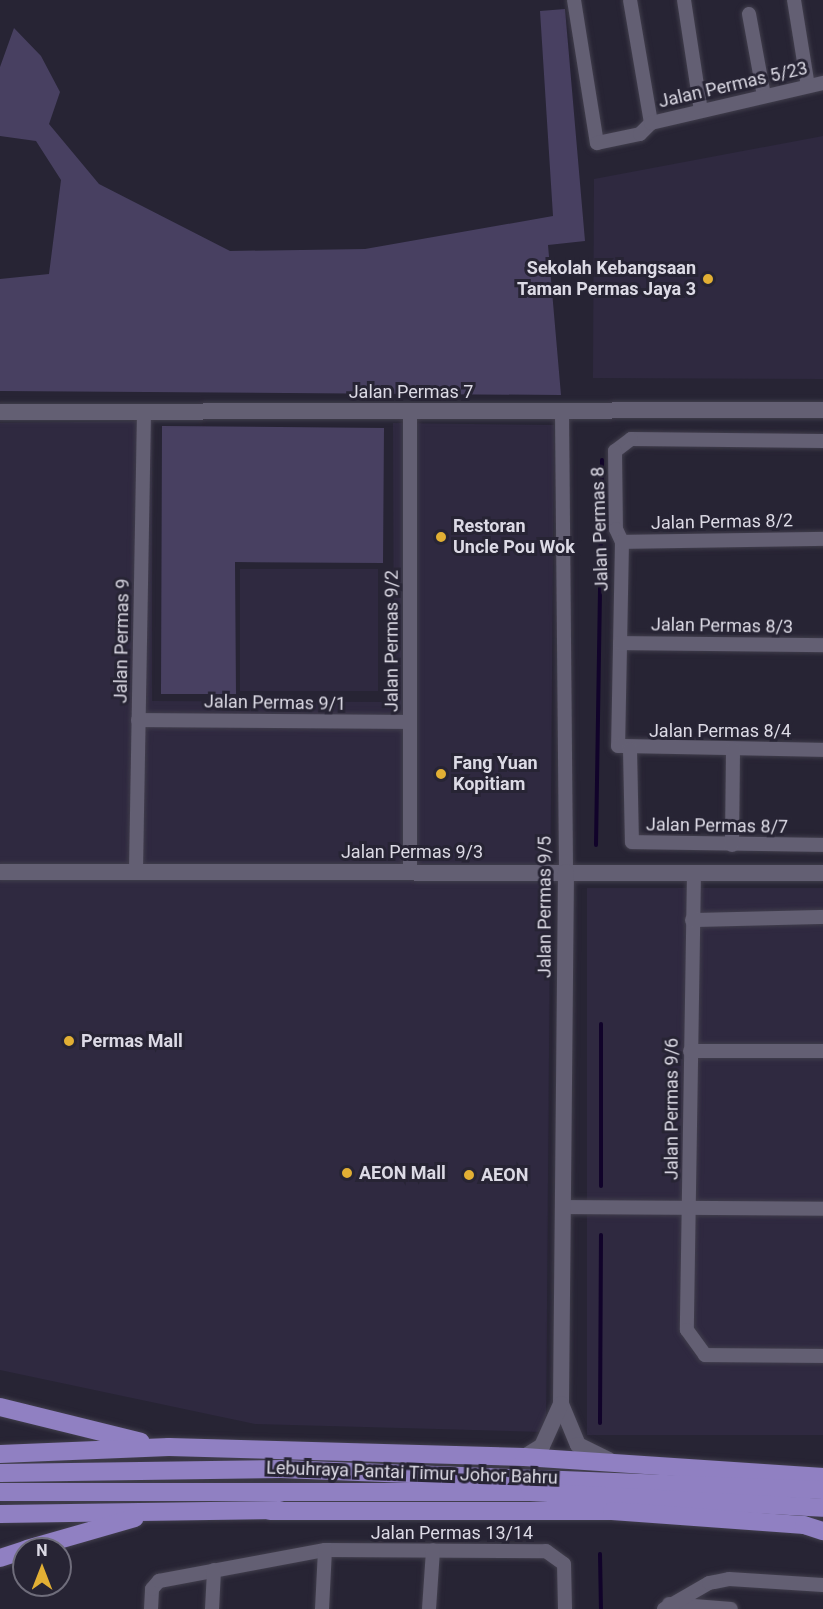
<!DOCTYPE html>
<style>
body{margin:0}
#map{position:relative;width:823px;height:1609px;overflow:hidden;background:#272434;font-family:Roboto,sans-serif}
div>[style]{position:absolute}
.built>*{inset:0;background:#2f2940;transform-origin:0 0}
.green>*{inset:0;background:#484061}
.stream>*{height:4px;margin:-2px;padding:0 2px;transform-origin:2px;border-radius:2px;background:#11032a}
.roads{filter:drop-shadow(0 0 2px #413e4c) drop-shadow(0 0 2px #413e4c)}
.minor>*{height:14px;margin:-7px;padding:0 7px;transform-origin:7px;border-radius:7px;background:#635f73}
.tertiary>*{height:16px;margin:-8px;padding:0 8px;transform-origin:8px;border-radius:8px;background:#635f73}
.trunk>*{height:18px;margin:-9px;padding:0 9px;transform-origin:9px;border-radius:9px;background:#9080c2}
.dots>*{width:16px;height:16px;translate:-50% -50%;box-sizing:border-box;border:3px solid #272434;border-radius:50%}
span{translate:-50% -50%;white-space:nowrap;text-align:center;line-height:1.15;-webkit-text-stroke:6px #272434;paint-order:stroke}
.street-label{font-size:18px;color:#dcdae5}
.poi-label{font-size:18px;color:#dcdae5;font-weight:700}
.right{translate:-100% -50%;text-align:right}
.left{translate:0 -50%;text-align:left}
.north{position:absolute;left:12px;top:1537px;width:60px;height:60px;box-sizing:border-box;background:#272434;border:2px solid #6f6d7b;border-radius:50%;rotate:0deg;font-size:16px;font-weight:700;line-height:24px;text-align:center;color:#dcdae5}
.north::after{content:'';display:block;margin:auto;width:21px;height:27px;background:#e2af34;clip-path:polygon(50% 0,100% 100%,50% 72%,0 100%)}
</style>
<div id="map">
<div class="built">
<div style="clip-path:polygon(823px 136px,823px 379px,593px 378px,594px 179px)"></div>
<div style="clip-path:polygon(152px 421px,152px 701px,394px 702px,393px 423px,554px 425px,546px 1432px,255px 1424px,0 1370px,0 423px)"></div>
<div style="left:240px;top:569px;width:138px;height:122px"></div>
<div style="left:587px;top:888px;width:236px;height:547px"></div>
</div>
<div class="green">
<div style="clip-path:polygon(565px 9px,585px 241px,548px 245px,561px 395px,0 391px,0 279px,49px 274px,61px 180px,36px 141px,0 136px,0 67px,14px 28px,41px 56px,60px 92px,49px 124px,99px 184px,230px 251px,365px 249px,553px 216px,540px 11px)"></div>
<div style="clip-path:polygon(162px 426px,384px 428px,383px 563px,235px 562px,236px 694px,161px 694px)"></div>
</div>
<div class="stream">
<div style="left:596px;top:845px;width:385px;rotate:-89.1deg"></div>
<div style="left:601px;top:1186px;width:162px;rotate:-90deg"></div>
<div style="left:600px;top:1423px;width:188px;rotate:-89.7deg"></div>
<div style="left:600px;top:1554px;width:55px;rotate:89deg"></div>
</div>
<div class="roads">
<div class="minor">
<div style="left:574px;top:0;width:145px;rotate:80.9deg"></div>
<div style="left:597px;top:143px;width:44px;rotate:-11.8deg"></div>
<div style="left:640px;top:134px;width:16px;rotate:-45deg"></div>
<div style="left:630px;top:0;width:125px;rotate:80.3deg"></div>
<div style="left:684px;top:0;width:112px;rotate:81.3deg"></div>
<div style="left:794px;top:0;width:87px;rotate:80.8deg"></div>
<div style="left:749px;top:14px;width:83px;rotate:79.6deg"></div>
<div style="left:651px;top:123px;width:177px;rotate:-13.1deg"></div>
<div style="left:562px;top:411px;width:461px;rotate:89.5deg"></div>
<div style="left:823px;top:441px;width:192px;rotate:-179.4deg"></div>
<div style="left:631px;top:439px;width:20px;rotate:143deg"></div>
<div style="left:615px;top:451px;width:78px;rotate:89.3deg"></div>
<div style="left:616px;top:529px;width:14px;rotate:65deg"></div>
<div style="left:622px;top:542px;width:204px;rotate:91.1deg"></div>
<div style="left:618px;top:746px;width:205px;rotate:1.1deg"></div>
<div style="left:622px;top:542px;width:201px;rotate:-0.9deg"></div>
<div style="left:620px;top:643px;width:203px;rotate:0.6deg"></div>
<div style="left:138px;top:720px;width:272px;rotate:0.4deg"></div>
<div style="left:630px;top:749px;width:93px;rotate:88.8deg"></div>
<div style="left:632px;top:842px;width:191px;rotate:0.9deg"></div>
<div style="left:732px;top:845px;width:96px;rotate:-89.4deg"></div>
<div style="left:136px;top:870px;width:458px;rotate:-89deg"></div>
<div style="left:410px;top:871px;width:460px;rotate:-90deg"></div>
<div style="left:694px;top:872px;width:458px;rotate:90.9deg"></div>
<div style="left:687px;top:1330px;width:31px;rotate:54deg"></div>
<div style="left:705px;top:1355px;width:118px;rotate:0.5deg"></div>
<div style="left:692px;top:920px;width:131px;rotate:-1.3deg"></div>
<div style="left:690px;top:1051px;width:133px"></div>
<div style="left:564px;top:1207px;width:259px;rotate:0.4deg"></div>
<div style="left:669px;top:1604px;width:62px;rotate:4.6deg"></div>
<div style="left:151px;top:1609px;width:20px;rotate:-87deg"></div>
<div style="left:152px;top:1589px;width:11px;rotate:-49deg"></div>
<div style="left:159px;top:1581px;width:169px;rotate:-10.6deg"></div>
<div style="left:325px;top:1550px;width:221px;rotate:0.3deg"></div>
<div style="left:546px;top:1551px;width:22px;rotate:36deg"></div>
<div style="left:564px;top:1564px;width:45px;rotate:88.7deg"></div>
<div style="left:212px;top:1609px;width:39px;rotate:-87deg"></div>
<div style="left:322px;top:1609px;width:59px;rotate:-87.1deg"></div>
<div style="left:429px;top:1609px;width:59px;rotate:-86.1deg"></div>
<div style="left:664px;top:1609px;width:52px;rotate:-30deg"></div>
<div style="left:709px;top:1583px;width:20px;rotate:-11deg"></div>
<div style="left:729px;top:1579px;width:94px;rotate:3.7deg"></div>
</div>
<div class="tertiary">
<div style="left:0;top:412px;width:823px;rotate:-0.14deg"></div>
<div style="left:0;top:872px;width:823px;rotate:0.07deg"></div>
<div style="left:566px;top:872px;width:532px;rotate:90.54deg"></div>
<div style="left:561px;top:1404px;width:44px;rotate:67.5deg"></div>
<div style="left:578px;top:1445px;width:34px;rotate:26deg"></div>
<div style="left:524px;top:1457px;width:21px;rotate:-31deg"></div>
<div style="left:542px;top:1446px;width:46px;rotate:-65.7deg"></div>
</div>
<div class="trunk">
<div style="left:0;top:1407px;width:145px;rotate:13.9deg"></div>
<div style="left:0;top:1454px;width:169px;rotate:-2.4deg"></div>
<div style="left:169px;top:1447px;width:355px;rotate:1.6deg"></div>
<div style="left:524px;top:1457px;width:300px;rotate:3.8deg"></div>
<div style="left:0;top:1473px;width:281px;rotate:-0.8deg"></div>
<div style="left:281px;top:1469px;width:542px;rotate:2.22deg"></div>
<div style="left:0;top:1492px;width:530px"></div>
<div style="left:530px;top:1492px;width:293px;rotate:3.1deg"></div>
<div style="left:270px;top:1511px;width:342px"></div>
<div style="left:612px;top:1511px;width:193px;rotate:4.2deg"></div>
<div style="left:804px;top:1525px;width:20px;rotate:18deg"></div>
<div style="left:0;top:1514px;width:280px;rotate:-0.8deg"></div>
<div style="left:27px;top:1549px;width:112px;rotate:-16deg"></div>
<div style="left:0;top:1558px;width:25px;rotate:-18deg"></div>
</div>
</div>
<div class="dots">
<div style="left:708px;top:279px;background:#e2af34"></div>
<div style="left:441px;top:537px;background:#e2af34"></div>
<div style="left:441px;top:774px;background:#e2af34"></div>
<div style="left:69px;top:1041px;background:#e2af34"></div>
<div style="left:347px;top:1173px;background:#e2af34"></div>
<div style="left:469px;top:1175px;background:#e2af34"></div>
</div>
<div class="street-label">
<span style="left:733px;top:85px;rotate:-13deg">Jalan Permas 5/23</span>
<span style="left:411px;top:392px">Jalan Permas 7</span>
<span style="left:722px;top:522px;rotate:-1deg">Jalan Permas 8/2</span>
<span style="left:600px;top:529px;rotate:-92deg">Jalan Permas 8</span>
<span style="left:722px;top:626px;rotate:1deg">Jalan Permas 8/3</span>
<span style="left:122px;top:641px;rotate:-89deg">Jalan Permas 9</span>
<span style="left:392px;top:641px;rotate:-90deg">Jalan Permas 9/2</span>
<span style="left:275px;top:703px;rotate:1deg">Jalan Permas 9/1</span>
<span style="left:720px;top:731px">Jalan Permas 8/4</span>
<span style="left:717px;top:826px;rotate:1deg">Jalan Permas 8/7</span>
<span style="left:412px;top:852px">Jalan Permas 9/3</span>
<span style="left:545px;top:907px;rotate:-90deg">Jalan Permas 9/5</span>
<span style="left:672px;top:1109px;rotate:-90deg">Jalan Permas 9/6</span>
<span style="left:412px;top:1473px;rotate:2deg">Lebuhraya Pantai Timur Johor Bahru</span>
<span style="left:452px;top:1533px">Jalan Permas 13/14</span>
</div>
<div class="poi-label">
<span class="right" style="left:696px;top:279px">Sekolah Kebangsaan<br>Taman Permas Jaya 3</span>
<span class="left" style="left:453px;top:537px">Restoran<br>Uncle Pou Wok</span>
<span class="left" style="left:453px;top:774px">Fang Yuan<br>Kopitiam</span>
<span class="left" style="left:81px;top:1041px">Permas Mall</span>
<span class="left" style="left:359px;top:1173px">AEON Mall</span>
<span class="left" style="left:481px;top:1175px">AEON</span>
</div>
<div class="north">N</div>
</div>
